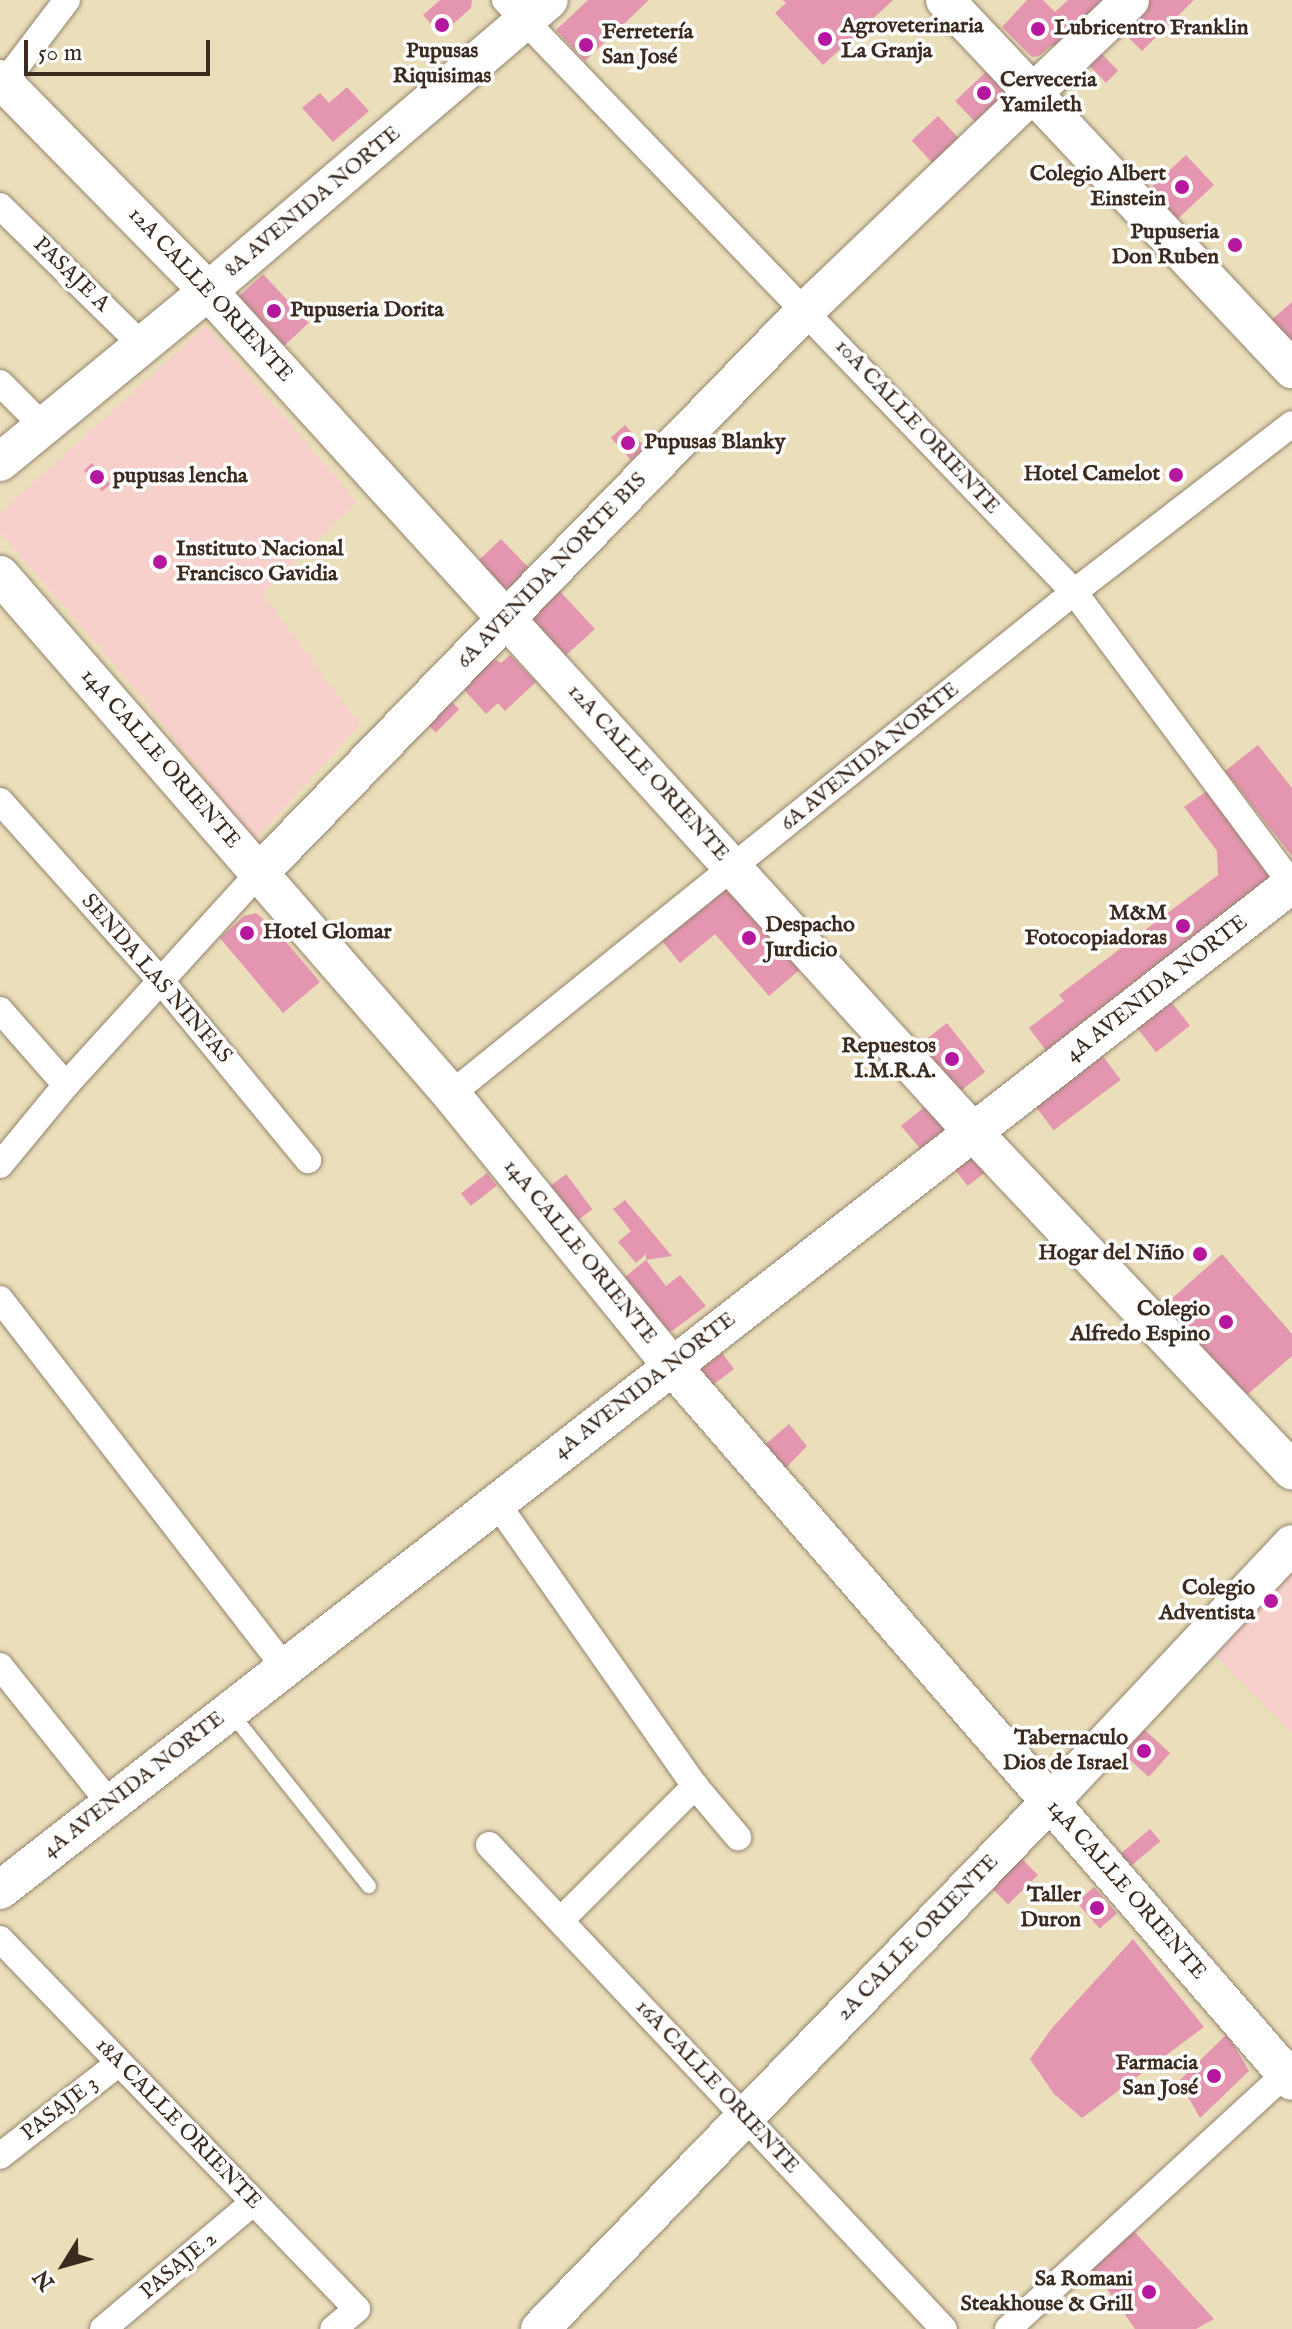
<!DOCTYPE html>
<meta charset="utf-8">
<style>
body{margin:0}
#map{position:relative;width:1292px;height:2329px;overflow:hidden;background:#ebdebb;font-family:"IM FELL English",serif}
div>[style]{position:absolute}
.built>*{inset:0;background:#f7d0cc}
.building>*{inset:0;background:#e496b0;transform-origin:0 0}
.roads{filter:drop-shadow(0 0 2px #93846c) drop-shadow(0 0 2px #93846c)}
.lane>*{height:14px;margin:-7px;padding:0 7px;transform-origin:7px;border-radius:7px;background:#fff}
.street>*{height:26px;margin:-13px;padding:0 13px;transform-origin:13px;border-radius:13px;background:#fff}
.secondary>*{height:38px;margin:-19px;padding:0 19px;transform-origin:19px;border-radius:19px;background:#fff}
.dots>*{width:22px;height:22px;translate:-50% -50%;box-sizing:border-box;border:4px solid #fff;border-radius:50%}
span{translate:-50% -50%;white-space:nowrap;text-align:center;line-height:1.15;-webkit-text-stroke:7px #fff;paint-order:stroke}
.poi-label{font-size:22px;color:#3b2a1e;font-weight:700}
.left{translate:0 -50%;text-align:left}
.right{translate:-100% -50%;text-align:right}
.street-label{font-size:22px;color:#3b2a1e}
.north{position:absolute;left:24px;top:2225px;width:80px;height:80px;-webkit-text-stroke:6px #fff;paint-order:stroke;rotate:233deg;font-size:22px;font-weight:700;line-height:32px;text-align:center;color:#3b2a1e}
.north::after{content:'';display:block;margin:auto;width:28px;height:36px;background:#3b2a1e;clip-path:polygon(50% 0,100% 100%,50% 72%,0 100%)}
.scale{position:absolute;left:24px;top:40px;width:186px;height:36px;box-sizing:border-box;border:4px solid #3b2a1e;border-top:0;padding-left:10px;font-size:24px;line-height:28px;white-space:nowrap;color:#3b2a1e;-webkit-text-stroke:6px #fff;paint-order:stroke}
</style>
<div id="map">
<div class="built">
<div style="clip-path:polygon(206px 326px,357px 502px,262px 593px,360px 725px,253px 841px,140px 694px,0 532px,0 513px)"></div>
<div style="clip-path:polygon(1292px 1555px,1292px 1732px,1208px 1648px)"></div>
</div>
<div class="building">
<div style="clip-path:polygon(440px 0,472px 0,471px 8px,441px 35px,423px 15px)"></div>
<div style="clip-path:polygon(588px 0,649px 0,585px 61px,556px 30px)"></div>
<div style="clip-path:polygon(783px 0,893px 0,823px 65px,775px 13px,786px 3px)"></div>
<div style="clip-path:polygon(1027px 0,1043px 0,1055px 12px,1068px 0,1105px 0,1057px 50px,1052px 45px,1039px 56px,1032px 57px,1002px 27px)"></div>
<div style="clip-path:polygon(1146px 0,1194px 0,1142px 51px,1119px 28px)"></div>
<div style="left:1098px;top:50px;width:29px;height:17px;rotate:46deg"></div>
<div style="clip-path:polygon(988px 70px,1004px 86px,1005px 101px,979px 126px,955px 101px)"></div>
<div style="clip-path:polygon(347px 87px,369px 111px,333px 142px,302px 108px,320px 93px,329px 103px)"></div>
<div style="left:938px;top:116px;width:35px;height:36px;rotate:47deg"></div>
<div style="left:1186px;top:155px;width:41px;height:51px;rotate:47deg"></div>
<div style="left:263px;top:274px;width:67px;height:35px;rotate:47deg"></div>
<div style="clip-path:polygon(1292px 302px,1292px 345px,1271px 320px)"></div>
<div style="left:625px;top:425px;width:30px;height:19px;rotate:48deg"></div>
<div style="left:92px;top:463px;width:28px;height:11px;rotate:49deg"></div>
<div style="clip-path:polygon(501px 539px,530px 569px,511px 588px,502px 588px,476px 563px)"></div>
<div style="clip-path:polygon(555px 586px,595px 629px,564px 657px,529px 621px)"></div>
<div style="clip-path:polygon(510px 655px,536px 682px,505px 711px,498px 703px,486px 714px,457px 682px,491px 657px,501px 663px)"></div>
<div style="left:445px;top:695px;width:20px;height:33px;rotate:45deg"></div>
<div style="clip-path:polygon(1258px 745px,1292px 788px,1292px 856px,1225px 771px)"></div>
<div style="clip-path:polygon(1207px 791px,1273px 881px,1047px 1052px,1029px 1028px,1064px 1001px,1059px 995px,1218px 875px,1217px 851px,1184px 807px)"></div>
<div style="clip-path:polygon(726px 887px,804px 966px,769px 996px,715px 934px,680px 963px,662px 941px)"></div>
<div style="clip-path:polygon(256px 913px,275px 929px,320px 982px,283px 1013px,220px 938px,244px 916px)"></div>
<div style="left:1169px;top:999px;width:34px;height:43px;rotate:52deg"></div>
<div style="left:947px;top:1023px;width:62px;height:36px;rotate:52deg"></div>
<div style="left:1099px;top:1051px;width:36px;height:84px;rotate:53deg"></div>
<div style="clip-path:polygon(927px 1105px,943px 1124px,943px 1137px,924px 1153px,901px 1126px)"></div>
<div style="left:968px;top:1149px;width:29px;height:23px;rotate:52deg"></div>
<div style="left:487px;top:1173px;width:16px;height:33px;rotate:52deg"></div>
<div style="left:566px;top:1174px;width:44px;height:32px;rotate:53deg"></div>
<div style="clip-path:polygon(625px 1200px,672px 1256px,646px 1260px,666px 1286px,680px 1275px,706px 1306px,672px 1331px,653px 1328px,615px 1285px,646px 1260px,646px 1254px,636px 1263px,618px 1242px,631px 1231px,613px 1209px)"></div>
<div style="clip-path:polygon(1222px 1254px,1292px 1334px,1292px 1356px,1240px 1401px,1160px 1309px)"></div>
<div style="left:722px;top:1353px;width:20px;height:31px;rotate:53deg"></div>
<div style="clip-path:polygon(789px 1424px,807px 1446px,784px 1470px,761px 1448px)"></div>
<div style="left:1139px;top:1725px;width:42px;height:32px;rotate:42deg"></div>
<div style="left:1150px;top:1829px;width:16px;height:42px;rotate:50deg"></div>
<div style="left:1016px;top:1853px;width:31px;height:42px;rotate:45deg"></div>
<div style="left:1094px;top:1887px;width:35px;height:23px;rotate:49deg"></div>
<div style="clip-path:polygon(1133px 1939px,1204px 2027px,1082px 2118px,1054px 2094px,1030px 2059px,1052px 2028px)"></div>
<div style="clip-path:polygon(1227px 2034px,1249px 2071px,1200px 2118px,1179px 2081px)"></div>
<div style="clip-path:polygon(1132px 2229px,1214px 2319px,1196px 2329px,1135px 2329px,1090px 2265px)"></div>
</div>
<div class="roads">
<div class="lane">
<div style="left:232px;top:1714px;width:220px;rotate:51.5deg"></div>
</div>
<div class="street">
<div style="left:505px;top:0;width:821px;rotate:46.13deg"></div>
<div style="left:1074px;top:592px;width:365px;rotate:53.3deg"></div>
<div style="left:4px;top:83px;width:104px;rotate:-52.8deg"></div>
<div style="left:0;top:206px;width:199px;rotate:44.4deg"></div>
<div style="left:0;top:383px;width:61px;rotate:45deg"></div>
<div style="left:0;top:801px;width:241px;rotate:48.2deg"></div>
<div style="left:161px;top:981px;width:232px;rotate:50.6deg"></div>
<div style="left:0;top:1010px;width:100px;rotate:48.7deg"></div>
<div style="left:451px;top:1094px;width:800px;rotate:-38.86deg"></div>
<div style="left:1074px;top:592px;width:275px;rotate:-37.6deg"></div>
<div style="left:0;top:1165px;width:104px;rotate:-50.5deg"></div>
<div style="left:66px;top:1085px;width:287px;rotate:-47.7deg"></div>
<div style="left:0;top:1299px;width:464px;rotate:52.3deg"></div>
<div style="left:496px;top:1502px;width:347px;rotate:55deg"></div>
<div style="left:695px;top:1786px;width:67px;rotate:49.9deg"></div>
<div style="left:0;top:1666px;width:176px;rotate:51.4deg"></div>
<div style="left:489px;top:1845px;width:664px;rotate:46.77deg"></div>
<div style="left:561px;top:1920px;width:190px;rotate:-45deg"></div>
<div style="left:0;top:1939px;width:514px;rotate:46.02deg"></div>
<div style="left:357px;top:2309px;width:31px;rotate:140deg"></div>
<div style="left:0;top:2156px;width:151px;rotate:-38deg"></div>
<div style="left:103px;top:2329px;width:197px;rotate:-40.1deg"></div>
<div style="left:1008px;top:2329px;width:386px;rotate:-42.6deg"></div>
</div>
<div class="secondary">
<div style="left:945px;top:0;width:507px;rotate:46.76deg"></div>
<div style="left:0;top:79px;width:297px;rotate:45.5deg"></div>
<div style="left:208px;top:291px;width:1137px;rotate:47.71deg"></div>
<div style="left:973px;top:1132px;width:465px;rotate:46.7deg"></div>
<div style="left:0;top:462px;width:269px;rotate:-39.4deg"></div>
<div style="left:208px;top:291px;width:448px;rotate:-40.5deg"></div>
<div style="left:0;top:575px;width:688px;rotate:49.01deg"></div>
<div style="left:451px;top:1094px;width:350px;rotate:50.9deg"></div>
<div style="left:672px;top:1366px;width:946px;rotate:49.07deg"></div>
<div style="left:259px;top:873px;width:785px;rotate:-45.83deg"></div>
<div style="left:806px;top:310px;width:448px;rotate:-43.7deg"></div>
<div style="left:0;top:1890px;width:1637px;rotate:-37.91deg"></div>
<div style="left:540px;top:2329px;width:732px;rotate:-45.94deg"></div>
<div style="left:1049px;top:1803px;width:355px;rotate:-46.8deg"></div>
</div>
</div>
<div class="dots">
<div style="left:442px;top:25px;background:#b5179e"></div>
<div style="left:1038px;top:29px;background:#b5179e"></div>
<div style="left:825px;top:39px;background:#b5179e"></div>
<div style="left:586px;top:45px;background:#b5179e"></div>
<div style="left:984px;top:93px;background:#b5179e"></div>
<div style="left:1182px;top:187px;background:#b5179e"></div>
<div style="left:1235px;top:245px;background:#b5179e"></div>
<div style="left:274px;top:311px;background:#b5179e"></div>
<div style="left:628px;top:443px;background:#b5179e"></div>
<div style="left:1176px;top:475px;background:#b5179e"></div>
<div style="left:97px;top:477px;background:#b5179e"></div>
<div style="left:160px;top:562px;background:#b5179e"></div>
<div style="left:1183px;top:926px;background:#b5179e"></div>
<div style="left:247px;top:933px;background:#b5179e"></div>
<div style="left:749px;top:938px;background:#b5179e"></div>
<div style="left:952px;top:1059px;background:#b5179e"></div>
<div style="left:1200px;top:1254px;background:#b5179e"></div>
<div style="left:1226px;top:1322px;background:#b5179e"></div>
<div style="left:1271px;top:1601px;background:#b5179e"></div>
<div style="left:1144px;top:1751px;background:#b5179e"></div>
<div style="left:1097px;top:1908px;background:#b5179e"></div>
<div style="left:1214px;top:2076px;background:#b5179e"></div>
<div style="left:1149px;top:2292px;background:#b5179e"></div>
</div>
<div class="poi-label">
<span class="left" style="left:841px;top:39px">Agroveterinaria<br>La Granja</span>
<span class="left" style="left:1054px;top:29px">Lubricentro Franklin</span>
<span class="left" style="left:602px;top:45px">Ferretería<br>San José</span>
<span style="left:442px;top:64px">Pupusas<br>Riquisimas</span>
<span class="left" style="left:1000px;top:93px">Cerveceria<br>Yamileth</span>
<span class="right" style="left:1166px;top:187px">Colegio Albert<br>Einstein</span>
<span class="right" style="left:1219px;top:245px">Pupuseria<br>Don Ruben</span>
<span class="left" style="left:290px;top:311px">Pupuseria Dorita</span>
<span class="left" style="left:644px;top:443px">Pupusas Blanky</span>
<span class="right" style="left:1160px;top:475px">Hotel Camelot</span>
<span class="left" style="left:113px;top:477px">pupusas lencha</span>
<span class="left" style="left:176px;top:562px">Instituto Nacional<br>Francisco Gavidia</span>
<span class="right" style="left:1167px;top:926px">M&amp;M<br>Fotocopiadoras</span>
<span class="left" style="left:765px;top:938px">Despacho<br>Jurdicio</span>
<span class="left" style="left:263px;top:933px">Hotel Glomar</span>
<span class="right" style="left:936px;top:1059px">Repuestos<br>I.M.R.A.</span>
<span class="right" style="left:1184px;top:1254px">Hogar del Niño</span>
<span class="right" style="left:1210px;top:1322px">Colegio<br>Alfredo Espino</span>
<span class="right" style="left:1255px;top:1601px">Colegio<br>Adventista</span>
<span class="right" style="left:1128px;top:1751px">Tabernaculo<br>Dios de Israel</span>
<span class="right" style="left:1081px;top:1908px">Taller<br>Duron</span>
<span class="right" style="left:1198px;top:2076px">Farmacia<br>San José</span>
<span class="right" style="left:1133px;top:2292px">Sa Romani<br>Steakhouse &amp; Grill</span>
</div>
<div class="street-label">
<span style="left:313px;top:202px;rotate:-40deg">8A AVENIDA NORTE</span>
<span style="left:71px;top:275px;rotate:44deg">PASAJE A</span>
<span style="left:210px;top:295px;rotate:47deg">12A CALLE ORIENTE</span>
<span style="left:917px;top:427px;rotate:47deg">10A CALLE ORIENTE</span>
<span style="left:552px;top:571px;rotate:-46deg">6A AVENIDA NORTE BIS</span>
<span style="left:870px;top:757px;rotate:-39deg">6A AVENIDA NORTE</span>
<span style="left:160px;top:759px;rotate:49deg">14A CALLE ORIENTE</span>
<span style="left:648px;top:773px;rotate:48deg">12A CALLE ORIENTE</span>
<span style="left:156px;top:979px;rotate:49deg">SENDA LAS NINFAS</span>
<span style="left:1157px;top:989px;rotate:-38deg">4A AVENIDA NORTE</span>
<span style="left:580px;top:1252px;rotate:51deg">14A CALLE ORIENTE</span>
<span style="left:645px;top:1386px;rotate:-38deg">4A AVENIDA NORTE</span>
<span style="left:134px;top:1785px;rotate:-38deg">4A AVENIDA NORTE</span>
<span style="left:1126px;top:1890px;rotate:49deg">14A CALLE ORIENTE</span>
<span style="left:918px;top:1938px;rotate:-46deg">2A CALLE ORIENTE</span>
<span style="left:717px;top:2087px;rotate:47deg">16A CALLE ORIENTE</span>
<span style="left:60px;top:2109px;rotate:-38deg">PASAJE 3</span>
<span style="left:178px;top:2124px;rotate:46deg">18A CALLE ORIENTE</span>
<span style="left:179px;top:2266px;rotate:-40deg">PASAJE 2</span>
</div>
<div class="north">N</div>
<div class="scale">50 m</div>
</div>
